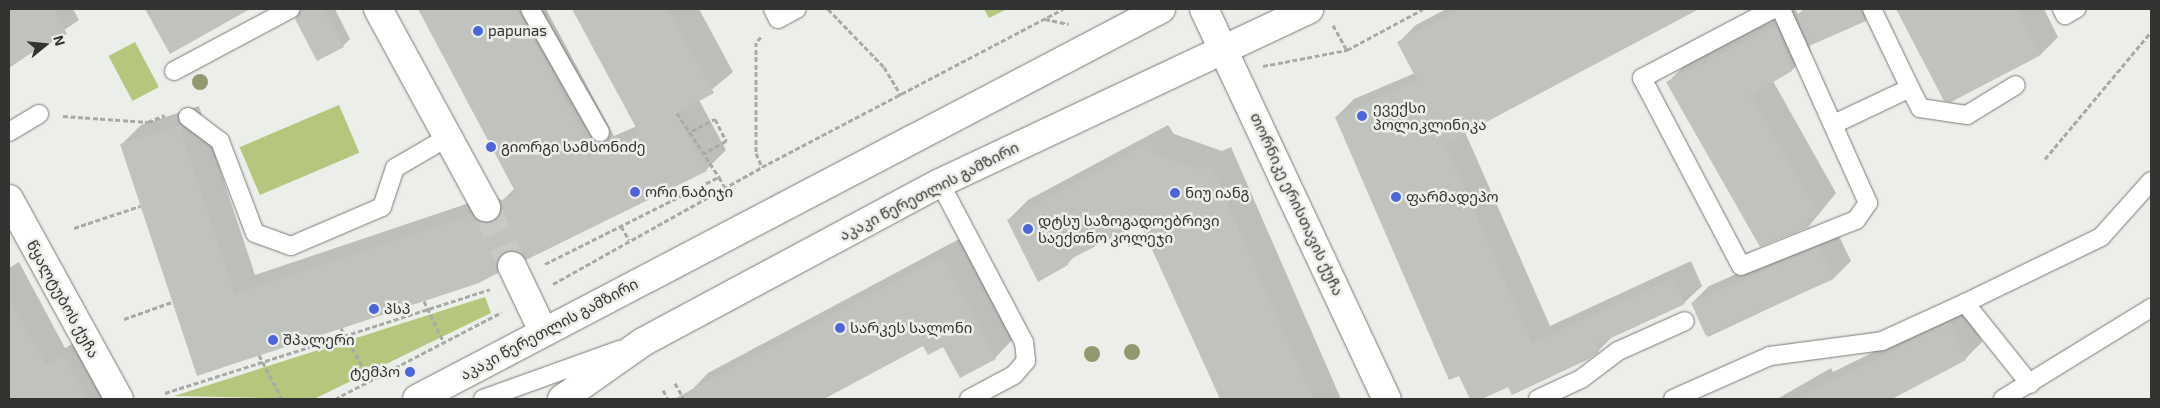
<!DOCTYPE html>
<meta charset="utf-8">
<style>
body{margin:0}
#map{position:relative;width:2160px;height:408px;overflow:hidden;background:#eceee9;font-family:"Exo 2","Noto Sans Georgian",sans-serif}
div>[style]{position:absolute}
.green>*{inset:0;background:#b4c77c;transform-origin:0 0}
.shadow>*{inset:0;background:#0003}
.building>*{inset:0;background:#c0c2bd;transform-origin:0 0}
.street-tunnel>*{height:28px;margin-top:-14px;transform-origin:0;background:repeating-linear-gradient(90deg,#c7c9c4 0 28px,transparent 0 42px)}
.path>*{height:3px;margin-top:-1.5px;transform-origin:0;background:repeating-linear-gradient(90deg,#a8aaa6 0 5px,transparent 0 7.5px)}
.roads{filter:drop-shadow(0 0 1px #797a76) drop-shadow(0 0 1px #797a76)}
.lane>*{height:18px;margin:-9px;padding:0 9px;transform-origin:9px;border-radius:9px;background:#fff}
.street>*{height:28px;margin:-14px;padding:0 14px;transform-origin:14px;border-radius:14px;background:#fff}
.secondary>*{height:28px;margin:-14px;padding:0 14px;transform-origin:14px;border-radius:14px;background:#fff}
.trees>*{width:16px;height:16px;margin:-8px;border-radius:50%;background:#919a6f}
.dots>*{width:14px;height:14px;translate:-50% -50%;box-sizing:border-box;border:2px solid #eceee9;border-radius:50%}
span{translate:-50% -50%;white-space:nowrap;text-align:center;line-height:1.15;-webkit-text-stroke:5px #eceee9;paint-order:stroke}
.poi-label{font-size:15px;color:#333432}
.left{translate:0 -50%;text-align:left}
.right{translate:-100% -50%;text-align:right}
.street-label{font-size:15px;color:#333432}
.frame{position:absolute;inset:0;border:10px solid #333432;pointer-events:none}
.north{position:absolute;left:20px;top:20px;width:50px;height:50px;-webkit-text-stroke:4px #eceee9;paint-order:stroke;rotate:73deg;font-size:14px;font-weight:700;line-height:20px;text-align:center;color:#333432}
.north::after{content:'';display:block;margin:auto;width:18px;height:22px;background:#333432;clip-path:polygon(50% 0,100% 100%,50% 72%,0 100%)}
</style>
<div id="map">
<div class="green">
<div style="clip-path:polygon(984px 9px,1007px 9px,989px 18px)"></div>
<div style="left:135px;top:42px;width:51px;height:30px;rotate:62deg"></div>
<div style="left:339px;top:105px;width:52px;height:108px;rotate:67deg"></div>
<div style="clip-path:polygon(485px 297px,491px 313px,314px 399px,174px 396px)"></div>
</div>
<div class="shadow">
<div style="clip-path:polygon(9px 9px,73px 9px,79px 20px,9px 68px)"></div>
<div style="clip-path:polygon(146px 9px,248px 9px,170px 52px)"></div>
<div style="clip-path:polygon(326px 9px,335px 9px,350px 39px,343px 46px,307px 19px)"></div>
<div style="clip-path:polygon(419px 9px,546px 9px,614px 136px,637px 126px,574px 9px,699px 9px,733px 72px,699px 100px,726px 150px,706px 170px,527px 258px,518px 252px,497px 272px,198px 374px,121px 145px,141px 125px,199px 106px,255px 275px,493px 195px,502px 201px,515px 188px)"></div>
<div style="clip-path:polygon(1446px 9px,1696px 9px,1465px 132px,1550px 326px,1691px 261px,1702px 286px,1684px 303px,1614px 335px,1598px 351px,1479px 399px,1471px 399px,1336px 117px,1354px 99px,1415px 73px,1399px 42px,1416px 25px)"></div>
<div style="clip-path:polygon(1795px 9px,1798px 14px,1804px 9px,1877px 9px,1865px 20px,1809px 45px,1811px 51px,1792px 70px,1773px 81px,1836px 193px,1809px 226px,1668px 82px,1687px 63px)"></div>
<div style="clip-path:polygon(1898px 9px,2044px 9px,2058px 37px,2041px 54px,1945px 100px)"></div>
<div style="clip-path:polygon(1168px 125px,1174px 134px,1222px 151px,1231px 147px,1341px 399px,1222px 399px,1140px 221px,1078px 253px,1067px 264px,1008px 220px,1028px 200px)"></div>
<div style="clip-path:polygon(1836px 230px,1851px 261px,1834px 278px,1708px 337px,1692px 303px,1709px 286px)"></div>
<div style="clip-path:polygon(961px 238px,1014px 338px,995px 358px,960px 376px,944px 345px,924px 345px,822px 399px,692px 399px,689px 393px,708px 373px)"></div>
<div style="clip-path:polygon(19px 262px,65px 348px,83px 338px,115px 399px,9px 399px,9px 268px)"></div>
<div style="clip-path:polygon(1966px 306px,1982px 342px,1965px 359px,1890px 399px,1777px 399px,1831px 368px,1833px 372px)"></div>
</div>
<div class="building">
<div style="clip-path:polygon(9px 9px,53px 9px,67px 34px,9px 65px)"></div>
<div style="clip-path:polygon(145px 9px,250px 9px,170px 54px)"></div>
<div style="clip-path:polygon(301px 9px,324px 9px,344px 47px,317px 61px,295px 19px)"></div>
<div style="clip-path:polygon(418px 9px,517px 9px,594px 156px,639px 133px,572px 9px,668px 9px,714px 93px,676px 114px,707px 171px,526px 260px,520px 253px,505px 252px,497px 264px,498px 273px,479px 283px,197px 376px,120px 144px,179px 125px,235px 294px,472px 214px,478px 221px,493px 221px,500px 215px,500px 201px,516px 193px)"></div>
<div style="clip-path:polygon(1460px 9px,1699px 9px,1445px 144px,1532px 343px,1673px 278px,1685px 304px,1596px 345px,1599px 352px,1589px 359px,1512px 395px,1508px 387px,1482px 399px,1470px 399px,1459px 376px,1449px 380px,1335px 117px,1417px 80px,1397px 42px)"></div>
<div style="clip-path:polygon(1807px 9px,1861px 9px,1866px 21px,1809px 46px,1796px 16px)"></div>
<div style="clip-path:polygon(1896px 9px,2017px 9px,2041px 55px,1951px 102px,1944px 101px)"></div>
<div style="clip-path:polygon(1777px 26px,1792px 71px,1751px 95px,1818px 213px,1806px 220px,1809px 227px,1760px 247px,1666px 82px)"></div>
<div style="clip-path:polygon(1148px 143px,1154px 153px,1202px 170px,1211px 166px,1313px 399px,1220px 399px,1140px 223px,1069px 260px,1068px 265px,1038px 282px,1007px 220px)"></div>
<div style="left:1819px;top:246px;width:36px;height:140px;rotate:66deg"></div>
<div style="clip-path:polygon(942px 256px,996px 359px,960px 378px,943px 347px,928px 355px,923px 346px,824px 399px,674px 399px)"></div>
<div style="clip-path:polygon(9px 298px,46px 365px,64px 356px,87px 399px,9px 399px)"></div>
<div style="clip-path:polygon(1949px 322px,1966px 360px,1892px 399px,1794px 399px)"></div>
</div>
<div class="street-tunnel">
<div style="left:486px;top:207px;width:64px;rotate:66.2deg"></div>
</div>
<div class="path">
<div style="left:828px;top:9px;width:81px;rotate:46deg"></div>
<div style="left:884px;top:67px;width:33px;rotate:59deg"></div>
<div style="left:1045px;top:19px;width:24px;rotate:12deg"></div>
<div style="left:1333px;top:25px;width:29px;rotate:61deg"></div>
<div style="left:761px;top:37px;width:7px;rotate:135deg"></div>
<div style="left:756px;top:42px;width:111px;rotate:90deg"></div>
<div style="left:756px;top:153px;width:15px;rotate:67deg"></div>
<div style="left:1263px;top:66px;width:86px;rotate:-10.8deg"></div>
<div style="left:1347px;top:50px;width:86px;rotate:-28.3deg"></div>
<div style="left:677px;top:113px;width:77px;rotate:56.7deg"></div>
<div style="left:63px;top:116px;width:85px;rotate:4deg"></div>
<div style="left:148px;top:122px;width:18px;rotate:-22deg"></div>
<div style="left:692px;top:131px;width:26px;rotate:-28deg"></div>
<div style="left:715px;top:119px;width:25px;rotate:63deg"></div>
<div style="left:726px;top:141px;width:25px;rotate:151deg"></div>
<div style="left:2045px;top:159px;width:165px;rotate:-50.2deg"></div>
<div style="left:621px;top:226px;width:16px;rotate:60deg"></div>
<div style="left:74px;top:228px;width:70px;rotate:-18.4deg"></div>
<div style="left:545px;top:264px;width:195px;rotate:-26.6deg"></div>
<div style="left:719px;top:177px;width:13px;rotate:61deg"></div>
<div style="left:553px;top:284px;width:240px;rotate:-29.2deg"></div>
<div style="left:762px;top:167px;width:340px;rotate:-27.7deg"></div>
<div style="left:424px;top:301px;width:47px;rotate:64.5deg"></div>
<div style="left:124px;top:319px;width:51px;rotate:-19.5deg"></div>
<div style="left:341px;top:328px;width:60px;rotate:60.9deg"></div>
<div style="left:259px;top:355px;width:50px;rotate:62.4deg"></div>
<div style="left:675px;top:383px;width:18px;rotate:61deg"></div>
<div style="left:663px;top:390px;width:10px;rotate:61deg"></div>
<div style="left:165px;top:393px;width:341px;rotate:-17.7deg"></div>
<div style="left:335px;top:399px;width:188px;rotate:-27.5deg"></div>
</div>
<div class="roads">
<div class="lane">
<div style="left:530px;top:9px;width:142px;rotate:60.4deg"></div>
<div style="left:773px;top:9px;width:11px;rotate:63deg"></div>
<div style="left:778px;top:19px;width:21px;rotate:-28deg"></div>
<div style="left:1773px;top:9px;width:148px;rotate:152.2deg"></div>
<div style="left:1642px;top:78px;width:212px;rotate:62.2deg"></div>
<div style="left:1741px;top:266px;width:124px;rotate:-21.8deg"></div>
<div style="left:1856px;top:220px;width:21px;rotate:-55deg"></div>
<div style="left:1868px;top:203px;width:213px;rotate:-114.2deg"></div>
<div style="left:2062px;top:9px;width:7px;rotate:63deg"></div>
<div style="left:2065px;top:15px;width:13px;rotate:-29deg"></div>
<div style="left:174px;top:71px;width:132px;rotate:-28.1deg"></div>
<div style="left:1910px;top:88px;width:22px;rotate:63deg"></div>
<div style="left:1920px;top:108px;width:48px;rotate:8.5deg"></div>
<div style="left:1967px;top:115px;width:57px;rotate:-31.5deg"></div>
<div style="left:188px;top:117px;width:40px;rotate:37deg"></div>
<div style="left:220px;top:141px;width:98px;rotate:69.2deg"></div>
<div style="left:255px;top:233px;width:38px;rotate:20deg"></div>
<div style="left:291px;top:246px;width:99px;rotate:-23.2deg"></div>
<div style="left:382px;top:207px;width:41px;rotate:-71.6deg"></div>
<div style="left:395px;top:168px;width:61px;rotate:-30.3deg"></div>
<div style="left:1834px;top:124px;width:84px;rotate:-25.3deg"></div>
<div style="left:1910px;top:88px;width:88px;rotate:-115.7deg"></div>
<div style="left:9px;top:132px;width:35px;rotate:-31deg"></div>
<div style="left:940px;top:183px;width:180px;rotate:62.2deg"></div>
<div style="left:1024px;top:342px;width:19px;rotate:84deg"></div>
<div style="left:1026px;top:361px;width:18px;rotate:131deg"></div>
<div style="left:1014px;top:375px;width:51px;rotate:151.9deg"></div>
<div style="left:1965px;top:303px;width:104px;rotate:51.3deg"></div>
<div style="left:483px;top:399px;width:145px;rotate:-19.8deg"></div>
<div style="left:1538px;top:399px;width:47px;rotate:-24.9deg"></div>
<div style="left:1581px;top:379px;width:46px;rotate:-37.1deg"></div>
<div style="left:1618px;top:351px;width:73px;rotate:-24.1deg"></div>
<div style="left:1673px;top:399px;width:106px;rotate:-23.9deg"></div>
<div style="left:1770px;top:356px;width:113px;rotate:-7.6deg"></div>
<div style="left:1882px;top:341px;width:91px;rotate:-24.6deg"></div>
<div style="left:1965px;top:303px;width:151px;rotate:-25.9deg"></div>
<div style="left:2101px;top:237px;width:75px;rotate:-48.2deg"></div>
<div style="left:2003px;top:399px;width:174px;rotate:-31.6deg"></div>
</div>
<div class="street">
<div style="left:378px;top:9px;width:226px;rotate:61.4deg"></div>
<div style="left:9px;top:199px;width:228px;rotate:61.2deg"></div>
<div style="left:512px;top:266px;width:72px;rotate:64.5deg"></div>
</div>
<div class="secondary">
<div style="left:1204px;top:9px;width:431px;rotate:64.9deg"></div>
<div style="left:417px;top:399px;width:840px;rotate:-27.66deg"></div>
<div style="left:562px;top:399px;width:99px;rotate:-35.1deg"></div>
<div style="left:643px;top:342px;width:337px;rotate:-28.2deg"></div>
<div style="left:940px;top:183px;width:408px;rotate:-25.2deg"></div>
</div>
</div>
<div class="trees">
<div style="left:200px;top:82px"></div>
<div style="left:1132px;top:352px"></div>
<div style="left:1092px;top:354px"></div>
</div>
<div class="dots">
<div style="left:478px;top:31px;background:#4d65da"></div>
<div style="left:1362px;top:116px;background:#4d65da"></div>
<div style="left:491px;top:147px;background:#4d65da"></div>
<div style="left:635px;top:192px;background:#4d65da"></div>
<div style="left:1175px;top:193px;background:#4d65da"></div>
<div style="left:1396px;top:197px;background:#4d65da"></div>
<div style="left:1028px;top:229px;background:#4d65da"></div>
<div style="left:374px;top:309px;background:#4d65da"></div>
<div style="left:840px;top:328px;background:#4d65da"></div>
<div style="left:273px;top:340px;background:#4d65da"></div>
<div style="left:410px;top:372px;background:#4d65da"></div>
</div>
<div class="poi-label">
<span class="left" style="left:488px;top:31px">papunas</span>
<span class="left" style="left:1373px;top:116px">ევექსი<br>პოლიკლინიკა</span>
<span class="left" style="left:501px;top:147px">გიორგი სამსონიძე</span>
<span class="left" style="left:645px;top:192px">ორი ნაბიჯი</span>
<span class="left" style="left:1185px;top:193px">ნიუ იანგ</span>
<span class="left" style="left:1406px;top:197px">ფარმადეპო</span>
<span class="left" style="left:1038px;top:229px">დტსუ საზოგადოებრივი<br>საექთნო კოლეჯი</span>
<span class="left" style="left:384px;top:309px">პსპ</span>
<span class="left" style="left:850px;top:328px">სარკეს სალონი</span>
<span class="left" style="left:283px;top:340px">შპალერი</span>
<span class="right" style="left:400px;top:372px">ტემპო</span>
</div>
<div class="street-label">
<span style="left:929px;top:191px;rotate:-27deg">აკაკი წერეთლის გამზირი</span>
<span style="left:1297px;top:204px;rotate:65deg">თორნიკე ერისთავის ქუჩა</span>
<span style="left:63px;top:299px;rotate:61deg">წყალტუბოს ქუჩა</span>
<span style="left:549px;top:329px;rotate:-28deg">აკაკი წერეთლის გამზირი</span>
</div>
<div class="frame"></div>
<div class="north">N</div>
</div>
